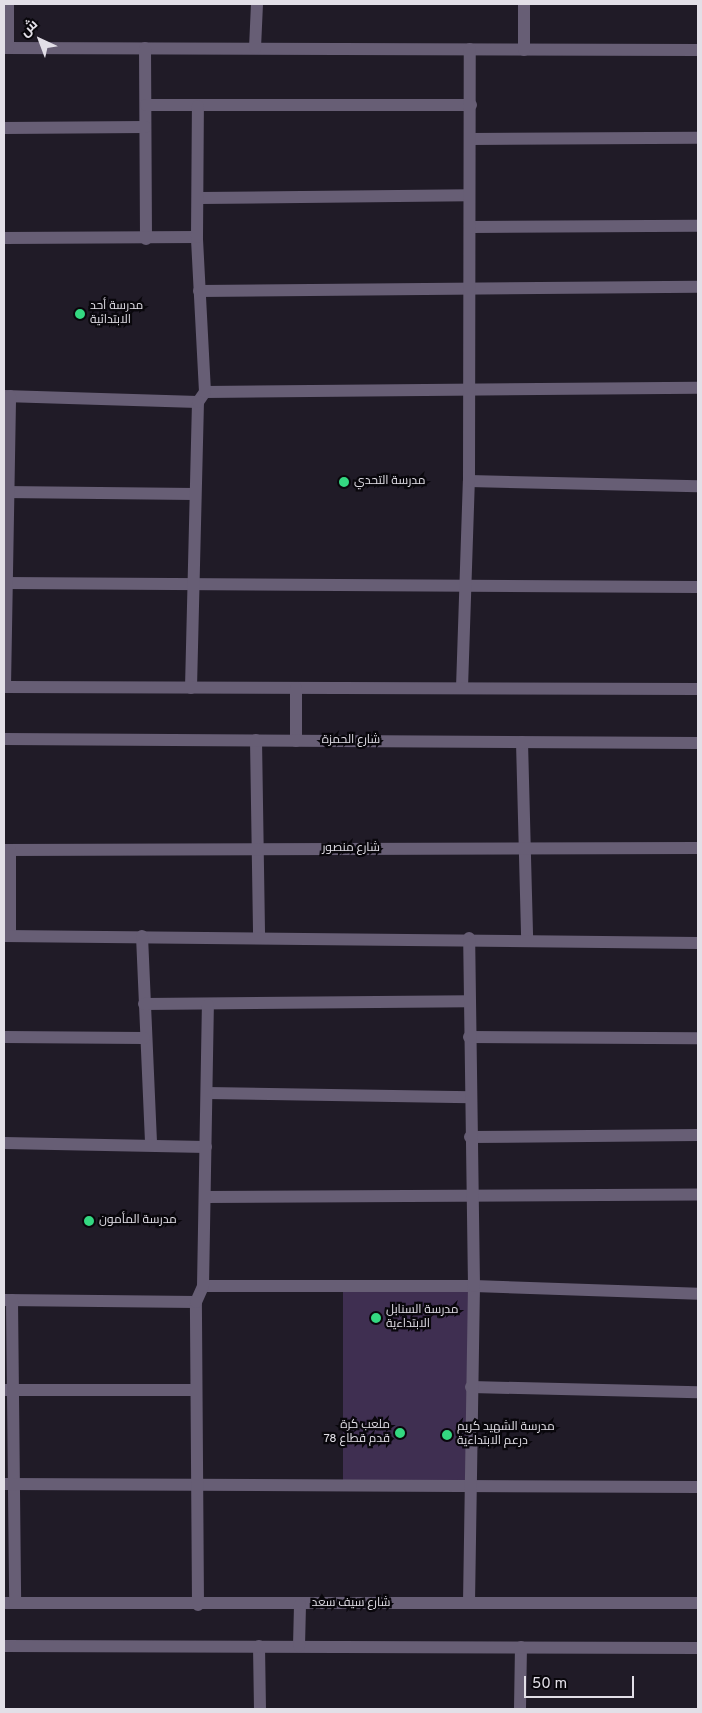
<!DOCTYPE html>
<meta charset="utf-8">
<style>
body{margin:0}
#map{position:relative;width:702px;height:1713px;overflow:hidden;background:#201b27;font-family:Overpass,Cairo,sans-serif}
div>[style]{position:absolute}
.green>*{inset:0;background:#3f2f51;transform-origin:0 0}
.minor>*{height:12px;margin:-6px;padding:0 6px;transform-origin:6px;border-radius:6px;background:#675e75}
.tertiary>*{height:12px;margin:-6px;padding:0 6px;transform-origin:6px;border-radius:6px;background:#675e75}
.dots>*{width:14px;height:14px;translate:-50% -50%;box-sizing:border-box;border:2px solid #09070c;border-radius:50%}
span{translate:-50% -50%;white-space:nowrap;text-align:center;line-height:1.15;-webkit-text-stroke:4.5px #09070c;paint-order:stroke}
.poi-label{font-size:12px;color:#e2dfe7}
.left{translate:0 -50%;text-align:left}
.right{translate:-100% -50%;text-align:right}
.street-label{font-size:12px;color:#e2dfe7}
.frame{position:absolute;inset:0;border:5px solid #e2dfe7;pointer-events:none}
.north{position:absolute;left:15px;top:15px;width:50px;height:50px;-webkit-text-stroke:4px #09070c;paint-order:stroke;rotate:317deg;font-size:14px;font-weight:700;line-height:20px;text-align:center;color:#e2dfe7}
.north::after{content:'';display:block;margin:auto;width:18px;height:22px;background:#e2dfe7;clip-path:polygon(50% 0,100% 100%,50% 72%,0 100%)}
.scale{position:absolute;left:524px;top:1676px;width:110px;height:22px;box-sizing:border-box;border:2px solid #e2dfe7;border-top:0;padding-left:6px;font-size:15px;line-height:18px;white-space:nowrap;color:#e2dfe7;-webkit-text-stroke:4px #09070c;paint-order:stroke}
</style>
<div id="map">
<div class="green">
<div style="left:343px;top:1286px;width:131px;height:195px"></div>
</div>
<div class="minor">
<div style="left:4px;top:48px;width:694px;rotate:0.17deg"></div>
<div style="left:8px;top:48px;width:44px;rotate:-90deg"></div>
<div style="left:145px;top:48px;width:191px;rotate:89.7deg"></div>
<div style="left:255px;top:48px;width:44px;rotate:-87.4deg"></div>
<div style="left:524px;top:50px;width:46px;rotate:-90deg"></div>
<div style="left:146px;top:105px;width:325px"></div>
<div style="left:4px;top:128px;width:141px;rotate:-0.4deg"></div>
<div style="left:470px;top:139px;width:228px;rotate:-0.3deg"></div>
<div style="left:200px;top:198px;width:269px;rotate:-0.6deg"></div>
<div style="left:471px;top:227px;width:227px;rotate:-0.3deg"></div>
<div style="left:4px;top:238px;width:193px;rotate:-0.3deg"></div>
<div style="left:199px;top:291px;width:499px;rotate:-0.5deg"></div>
<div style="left:205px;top:392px;width:493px;rotate:-0.5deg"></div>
<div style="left:4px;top:396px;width:194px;rotate:1.8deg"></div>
<div style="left:469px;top:481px;width:229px;rotate:1.3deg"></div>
<div style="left:4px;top:492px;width:191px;rotate:0.6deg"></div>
<div style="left:4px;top:583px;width:694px;rotate:0.33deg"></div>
<div style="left:5px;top:687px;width:291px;rotate:-89deg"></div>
<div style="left:191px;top:688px;width:286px;rotate:-88.6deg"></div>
<div style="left:198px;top:402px;width:12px;rotate:-55deg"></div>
<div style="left:205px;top:392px;width:155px;rotate:-93deg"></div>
<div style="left:197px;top:237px;width:131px;rotate:-89.6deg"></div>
<div style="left:462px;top:688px;width:207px;rotate:-88.1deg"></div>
<div style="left:469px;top:481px;width:432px;rotate:-89.9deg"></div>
<div style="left:256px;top:740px;width:197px;rotate:89.1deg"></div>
<div style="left:522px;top:742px;width:196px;rotate:88.5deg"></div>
<div style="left:4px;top:850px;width:694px;rotate:-0.17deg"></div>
<div style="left:10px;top:850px;width:86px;rotate:90deg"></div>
<div style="left:4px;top:936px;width:694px;rotate:0.58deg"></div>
<div style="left:142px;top:936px;width:207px;rotate:87.5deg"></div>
<div style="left:144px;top:1004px;width:325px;rotate:-0.5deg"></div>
<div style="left:4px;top:1037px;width:140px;rotate:0.4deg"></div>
<div style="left:469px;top:1037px;width:229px;rotate:0.3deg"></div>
<div style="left:207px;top:1093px;width:264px;rotate:0.9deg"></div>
<div style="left:470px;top:1137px;width:228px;rotate:-0.5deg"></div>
<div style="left:4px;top:1143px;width:202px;rotate:1.1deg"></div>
<div style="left:205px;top:1197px;width:493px;rotate:-0.3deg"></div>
<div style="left:203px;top:1286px;width:271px"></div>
<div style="left:474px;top:1286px;width:224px;rotate:2deg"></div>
<div style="left:4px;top:1300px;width:192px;rotate:0.6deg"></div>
<div style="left:12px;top:1300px;width:302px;rotate:89.4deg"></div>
<div style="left:471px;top:1387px;width:227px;rotate:1.3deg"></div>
<div style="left:4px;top:1390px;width:192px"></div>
<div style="left:4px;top:1484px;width:694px;rotate:0.25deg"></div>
<div style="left:469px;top:1603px;width:317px;rotate:-89.1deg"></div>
<div style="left:474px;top:1286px;width:348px;rotate:-90.8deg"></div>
<div style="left:198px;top:1605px;width:303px;rotate:-90.4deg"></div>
<div style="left:196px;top:1302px;width:17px;rotate:-66deg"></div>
<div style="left:203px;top:1286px;width:281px;rotate:-89deg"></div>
<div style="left:259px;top:1646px;width:63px;rotate:89.1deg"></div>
<div style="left:520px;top:1709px;width:62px;rotate:-89.1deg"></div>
</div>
<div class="tertiary">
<div style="left:4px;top:687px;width:694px;rotate:0.17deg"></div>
<div style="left:296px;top:688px;width:53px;rotate:90deg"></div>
<div style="left:4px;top:739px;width:694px;rotate:0.33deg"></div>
<div style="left:4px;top:1603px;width:694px"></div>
<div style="left:4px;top:1646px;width:694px;rotate:0.17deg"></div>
<div style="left:299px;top:1646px;width:41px;rotate:-88.6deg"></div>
</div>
<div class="dots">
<div style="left:80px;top:314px;background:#34d881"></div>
<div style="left:344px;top:482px;background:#34d881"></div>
<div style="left:89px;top:1221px;background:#34d881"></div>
<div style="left:376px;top:1318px;background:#34d881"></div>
<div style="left:400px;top:1433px;background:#34d881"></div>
<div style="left:447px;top:1435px;background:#34d881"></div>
</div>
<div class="poi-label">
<span class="left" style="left:90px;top:314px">مدرسة أحد<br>الابتدائية</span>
<span class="left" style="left:354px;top:482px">مدرسة التحدي</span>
<span class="left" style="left:99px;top:1221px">مدرسة المأمون</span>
<span class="left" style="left:386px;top:1318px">مدرسة السنابل<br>الابتداءية</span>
<span class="right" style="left:390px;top:1433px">ملعب كرة<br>قدم قطاع 78</span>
<span class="left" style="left:457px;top:1435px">مدرسة الشهيد كريم<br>درعم الابتداءية</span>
</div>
<div class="street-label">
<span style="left:351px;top:741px">شارع الحمزة</span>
<span style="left:351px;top:849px">شارع منصور</span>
<span style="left:351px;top:1604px">شارع سيف سعد</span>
</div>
<div class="frame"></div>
<div class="north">ش</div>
<div class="scale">50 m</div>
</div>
